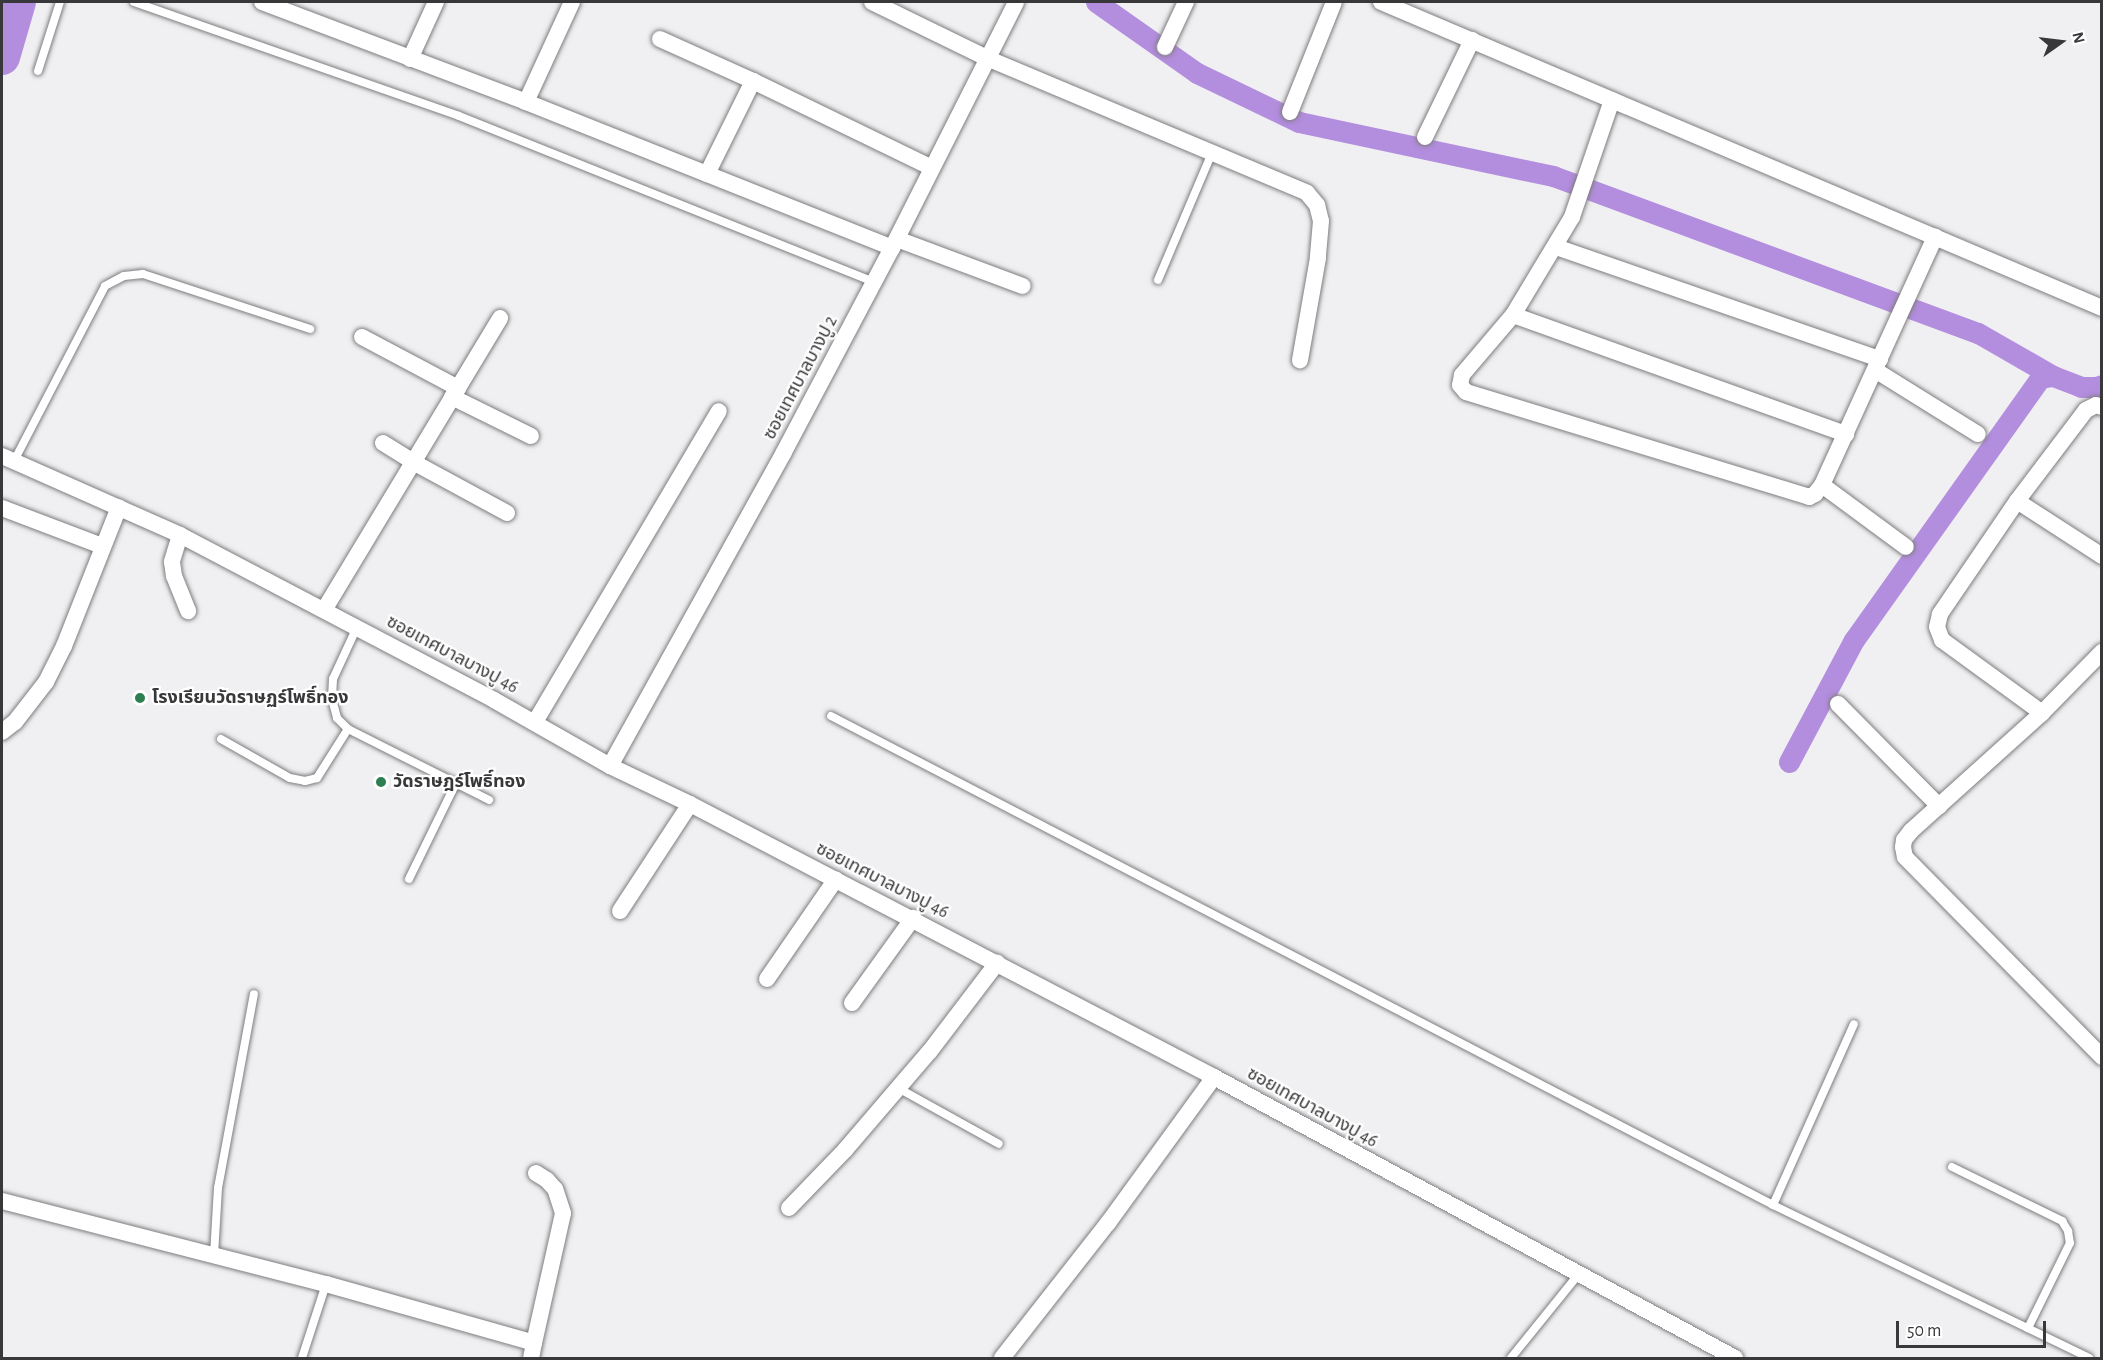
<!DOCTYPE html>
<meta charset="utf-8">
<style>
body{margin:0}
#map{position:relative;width:2103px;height:1360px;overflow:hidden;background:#f0eff2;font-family:"Alegreya Sans","Noto Sans Thai",sans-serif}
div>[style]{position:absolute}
.canal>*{height:21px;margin:-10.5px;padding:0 10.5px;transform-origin:10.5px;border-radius:10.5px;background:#b38dde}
.river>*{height:36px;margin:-18px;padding:0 18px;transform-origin:18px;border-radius:18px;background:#b38dde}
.roads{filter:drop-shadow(0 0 2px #7e7c7f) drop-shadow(0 0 2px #7e7c7f)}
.service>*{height:8px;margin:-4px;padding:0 4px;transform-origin:4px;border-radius:4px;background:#fff}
.minor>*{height:16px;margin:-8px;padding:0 8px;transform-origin:8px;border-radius:8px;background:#fff}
.dots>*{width:16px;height:16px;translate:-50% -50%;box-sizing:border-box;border:3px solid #fff;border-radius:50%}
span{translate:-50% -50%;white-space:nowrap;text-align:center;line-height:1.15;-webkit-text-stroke:4.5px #fff;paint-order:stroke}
.street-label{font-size:18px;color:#383739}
.poi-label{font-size:18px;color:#383739;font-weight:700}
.left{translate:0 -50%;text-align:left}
.frame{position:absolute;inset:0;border:3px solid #383739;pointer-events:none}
.north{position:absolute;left:2031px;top:12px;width:60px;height:60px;-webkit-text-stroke:4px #fff;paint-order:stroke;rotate:76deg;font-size:16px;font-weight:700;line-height:24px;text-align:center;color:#383739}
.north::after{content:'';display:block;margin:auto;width:21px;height:27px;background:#383739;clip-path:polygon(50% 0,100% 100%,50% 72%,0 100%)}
.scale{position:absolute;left:1896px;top:1321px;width:150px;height:27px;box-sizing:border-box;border:3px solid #383739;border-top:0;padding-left:8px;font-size:18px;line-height:21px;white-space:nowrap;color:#383739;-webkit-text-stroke:4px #fff;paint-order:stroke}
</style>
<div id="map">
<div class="canal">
<div style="left:1096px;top:2px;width:123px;rotate:35.1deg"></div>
<div style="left:1197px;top:73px;width:113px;rotate:25.7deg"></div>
<div style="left:1299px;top:122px;width:260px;rotate:12deg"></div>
<div style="left:1553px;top:176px;width:453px;rotate:20.3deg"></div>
<div style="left:1978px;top:333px;width:86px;rotate:29.8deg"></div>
<div style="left:1789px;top:762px;width:138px;rotate:-62deg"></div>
<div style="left:1854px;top:640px;width:321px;rotate:-54.6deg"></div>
<div style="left:2040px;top:378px;width:13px;rotate:-9deg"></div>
<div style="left:2053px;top:376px;width:30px;rotate:21deg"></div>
<div style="left:2081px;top:387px;width:15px"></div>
<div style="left:2096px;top:387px;width:6px;rotate:-18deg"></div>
</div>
<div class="river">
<div style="left:2px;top:57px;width:57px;rotate:-73.8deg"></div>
</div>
<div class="roads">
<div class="service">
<div style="left:134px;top:2px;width:344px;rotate:19.3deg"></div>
<div style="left:459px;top:116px;width:447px;rotate:21.8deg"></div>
<div style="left:38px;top:71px;width:72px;rotate:-72.3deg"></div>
<div style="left:1158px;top:280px;width:138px;rotate:-67deg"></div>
<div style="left:14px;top:461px;width:197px;rotate:-62.5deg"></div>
<div style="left:105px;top:286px;width:21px;rotate:-28deg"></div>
<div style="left:124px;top:276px;width:19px;rotate:-6deg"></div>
<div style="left:143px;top:274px;width:176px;rotate:18.2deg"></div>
<div style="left:357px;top:627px;width:57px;rotate:114.8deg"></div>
<div style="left:333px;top:679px;width:20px;rotate:93deg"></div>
<div style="left:332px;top:699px;width:20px;rotate:75deg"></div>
<div style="left:337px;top:718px;width:16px;rotate:45deg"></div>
<div style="left:348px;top:729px;width:158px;rotate:26.7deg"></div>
<div style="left:831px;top:716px;width:1061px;rotate:27.43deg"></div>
<div style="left:1773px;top:1205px;width:351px;rotate:25.8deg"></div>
<div style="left:221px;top:739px;width:79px;rotate:29.5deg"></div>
<div style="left:290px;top:778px;width:15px;rotate:11deg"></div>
<div style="left:305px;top:781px;width:12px;rotate:-14deg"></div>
<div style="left:317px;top:778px;width:58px;rotate:-57.7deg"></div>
<div style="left:409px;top:879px;width:107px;rotate:-63.9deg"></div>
<div style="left:898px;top:1088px;width:115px;rotate:29deg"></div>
<div style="left:1952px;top:1167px;width:123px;rotate:26.1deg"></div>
<div style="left:2062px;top:1221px;width:12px;rotate:59deg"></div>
<div style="left:2068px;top:1231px;width:12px;rotate:81deg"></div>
<div style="left:2070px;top:1243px;width:95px;rotate:116.3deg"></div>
<div style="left:1773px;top:1205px;width:198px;rotate:-65.9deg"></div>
<div style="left:214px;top:1255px;width:67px;rotate:-86.6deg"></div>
<div style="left:218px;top:1188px;width:197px;rotate:-79.5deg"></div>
<div style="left:302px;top:1358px;width:78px;rotate:-72deg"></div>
<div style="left:1511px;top:1358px;width:107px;rotate:-51.1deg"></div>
</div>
<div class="minor">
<div style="left:262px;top:2px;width:282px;rotate:20.7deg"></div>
<div style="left:526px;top:102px;width:394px;rotate:21.7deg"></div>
<div style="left:872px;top:2px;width:130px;rotate:26deg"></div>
<div style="left:989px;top:59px;width:345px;rotate:22.8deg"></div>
<div style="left:1307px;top:193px;width:16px;rotate:50deg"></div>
<div style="left:1317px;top:205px;width:16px;rotate:76deg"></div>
<div style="left:1321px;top:221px;width:37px;rotate:95deg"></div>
<div style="left:1318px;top:258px;width:104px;rotate:100deg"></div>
<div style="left:1381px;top:2px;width:783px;rotate:23deg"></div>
<div style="left:660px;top:39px;width:102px;rotate:24.3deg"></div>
<div style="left:753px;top:81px;width:199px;rotate:25.9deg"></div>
<div style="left:1165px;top:47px;width:50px;rotate:-65deg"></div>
<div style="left:410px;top:59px;width:63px;rotate:-65.5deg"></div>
<div style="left:1612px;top:100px;width:124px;rotate:108.9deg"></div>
<div style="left:1572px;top:217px;width:114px;rotate:121deg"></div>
<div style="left:1513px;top:315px;width:79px;rotate:130.4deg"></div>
<div style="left:1462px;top:375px;width:10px;rotate:101deg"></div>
<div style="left:1460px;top:385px;width:9px;rotate:49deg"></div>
<div style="left:1466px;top:392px;width:359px;rotate:17deg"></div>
<div style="left:1809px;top:497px;width:7px;rotate:-27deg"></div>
<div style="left:1815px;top:494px;width:11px;rotate:-52deg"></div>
<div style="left:1822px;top:485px;width:273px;rotate:-65.5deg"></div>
<div style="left:526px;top:102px;width:110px;rotate:-65.3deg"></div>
<div style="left:1290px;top:112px;width:118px;rotate:-68.2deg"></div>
<div style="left:1425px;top:137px;width:108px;rotate:-64.1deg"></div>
<div style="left:707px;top:174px;width:104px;rotate:-63.7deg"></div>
<div style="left:897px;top:239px;width:134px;rotate:20.5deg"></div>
<div style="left:1556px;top:247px;width:343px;rotate:19.1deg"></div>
<div style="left:1513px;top:315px;width:354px;rotate:19.7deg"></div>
<div style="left:362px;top:337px;width:109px;rotate:28deg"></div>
<div style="left:1875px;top:370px;width:121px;rotate:31.9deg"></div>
<div style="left:452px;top:397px;width:88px;rotate:26.3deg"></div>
<div style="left:383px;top:443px;width:36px;rotate:32deg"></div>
<div style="left:413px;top:462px;width:107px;rotate:28.5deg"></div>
<div style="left:2px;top:456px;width:195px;rotate:23.9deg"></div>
<div style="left:180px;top:535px;width:355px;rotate:27.7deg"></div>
<div style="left:494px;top:700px;width:133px;rotate:29.6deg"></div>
<div style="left:610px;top:766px;width:89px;rotate:25.4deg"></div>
<div style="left:690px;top:804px;width:591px;rotate:27.52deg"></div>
<div style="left:1214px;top:1077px;width:592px;rotate:28.34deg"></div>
<div style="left:1822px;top:485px;width:104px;rotate:36.4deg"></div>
<div style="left:2017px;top:501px;width:114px;rotate:-52.8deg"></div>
<div style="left:2086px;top:410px;width:11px;rotate:-27deg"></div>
<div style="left:2096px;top:405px;width:6px;rotate:18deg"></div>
<div style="left:2px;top:508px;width:107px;rotate:20.8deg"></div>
<div style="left:180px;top:535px;width:28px;rotate:107deg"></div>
<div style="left:172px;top:562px;width:14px;rotate:82deg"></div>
<div style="left:174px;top:576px;width:38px;rotate:68deg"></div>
<div style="left:2102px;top:556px;width:101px;rotate:-147.1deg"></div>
<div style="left:2017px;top:501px;width:137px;rotate:124.3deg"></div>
<div style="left:1940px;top:614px;width:13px;rotate:103deg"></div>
<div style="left:1937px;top:627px;width:14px;rotate:69deg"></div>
<div style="left:1942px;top:640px;width:124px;rotate:36.1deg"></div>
<div style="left:2042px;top:713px;width:176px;rotate:138deg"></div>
<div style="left:1911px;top:831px;width:11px;rotate:128deg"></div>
<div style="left:1904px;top:840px;width:7px;rotate:98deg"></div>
<div style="left:1903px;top:847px;width:10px;rotate:79deg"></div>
<div style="left:1905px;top:857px;width:281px;rotate:45.4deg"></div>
<div style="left:324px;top:610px;width:341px;rotate:-58.9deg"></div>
<div style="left:1838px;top:704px;width:144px;rotate:45.3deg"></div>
<div style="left:2042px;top:713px;width:86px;rotate:-45.5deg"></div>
<div style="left:535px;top:722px;width:361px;rotate:-59.4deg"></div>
<div style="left:2px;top:732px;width:16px;rotate:-38deg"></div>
<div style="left:15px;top:722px;width:51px;rotate:-52.2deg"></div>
<div style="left:46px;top:682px;width:40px;rotate:-63.4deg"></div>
<div style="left:64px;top:646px;width:149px;rotate:-68.4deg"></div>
<div style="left:610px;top:766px;width:359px;rotate:-61deg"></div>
<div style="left:784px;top:452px;width:231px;rotate:-62.1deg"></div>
<div style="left:892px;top:248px;width:275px;rotate:-63.2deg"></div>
<div style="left:620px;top:911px;width:128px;rotate:-56.8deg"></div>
<div style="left:767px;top:979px;width:121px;rotate:-55.4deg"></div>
<div style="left:852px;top:1003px;width:105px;rotate:-54.3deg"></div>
<div style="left:2px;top:1201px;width:334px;rotate:14.4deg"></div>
<div style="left:326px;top:1284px;width:216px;rotate:15.8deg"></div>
<div style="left:534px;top:1343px;width:15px;rotate:101deg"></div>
<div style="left:789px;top:1208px;width:81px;rotate:-46deg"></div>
<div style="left:845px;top:1150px;width:130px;rotate:-49.4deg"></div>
<div style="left:930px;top:1051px;width:111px;rotate:-52.7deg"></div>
<div style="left:534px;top:1343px;width:133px;rotate:-77.4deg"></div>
<div style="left:563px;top:1213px;width:25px;rotate:-108deg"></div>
<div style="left:555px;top:1189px;width:12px;rotate:-132deg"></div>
<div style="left:547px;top:1180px;width:13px;rotate:-148deg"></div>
<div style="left:1002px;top:1358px;width:172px;rotate:-51.9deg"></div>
<div style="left:1108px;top:1223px;width:180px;rotate:-54deg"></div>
</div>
</div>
<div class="dots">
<div style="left:140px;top:698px;background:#2d7f51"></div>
<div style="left:381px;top:782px;background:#2d7f51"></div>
</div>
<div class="street-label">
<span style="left:801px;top:378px;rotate:-62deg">ซอยเทศบาลบางปู 2</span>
<span style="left:452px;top:655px;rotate:28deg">ซอยเทศบาลบางปู 46</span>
<span style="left:882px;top:881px;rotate:27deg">ซอยเทศบาลบางปู 46</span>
<span style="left:1312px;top:1108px;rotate:29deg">ซอยเทศบาลบางปู 46</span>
</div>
<div class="poi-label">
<span class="left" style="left:152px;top:698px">โรงเรียนวัดราษฏร์โพธิ์ทอง</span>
<span class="left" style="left:393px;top:782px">วัดราษฎร์โพธิ์ทอง</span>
</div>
<div class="frame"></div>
<div class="north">N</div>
<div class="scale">50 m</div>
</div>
